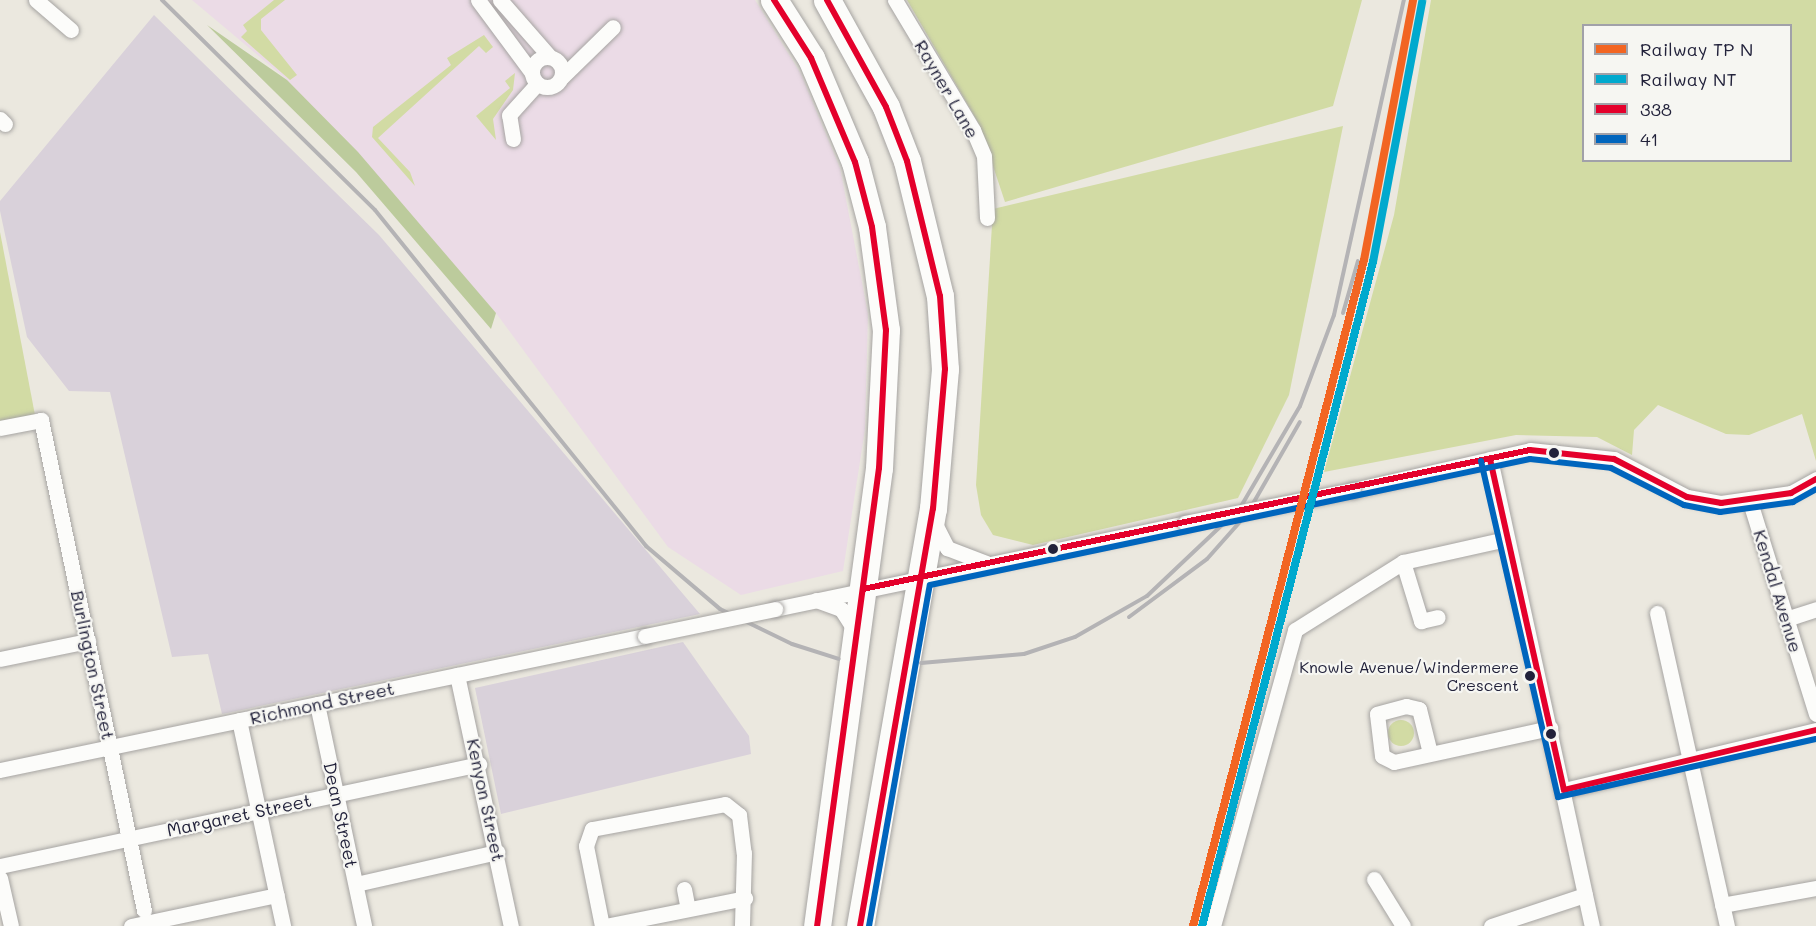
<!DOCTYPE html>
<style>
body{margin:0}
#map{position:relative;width:1816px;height:926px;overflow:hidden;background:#ebe8df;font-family:Mali,sans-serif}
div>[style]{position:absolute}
.built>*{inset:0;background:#ebdbe6}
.industrial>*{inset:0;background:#d9d1da}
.green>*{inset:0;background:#d2dba4}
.round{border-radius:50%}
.forest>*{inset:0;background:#bccb9c}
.roads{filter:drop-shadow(0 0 2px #a6a4a2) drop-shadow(0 0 2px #a6a4a2)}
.street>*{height:15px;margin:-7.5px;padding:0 7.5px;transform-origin:7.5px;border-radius:7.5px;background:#fcfcfa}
.street>.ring{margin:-7.5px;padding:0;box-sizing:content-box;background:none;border:15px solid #fcfcfa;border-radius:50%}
.highway>*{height:27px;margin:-13.5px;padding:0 13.5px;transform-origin:13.5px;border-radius:13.5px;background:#fcfcfa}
.rail>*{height:4px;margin:-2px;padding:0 2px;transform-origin:2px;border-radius:2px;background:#b4b3b5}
.bridges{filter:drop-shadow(0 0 2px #a6a4a2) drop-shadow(0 0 2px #a6a4a2)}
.street-bridge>*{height:15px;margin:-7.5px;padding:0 7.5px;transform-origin:7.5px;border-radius:7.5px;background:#fcfcfa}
.bus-1>*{height:6px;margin:-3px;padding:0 3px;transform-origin:3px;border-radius:3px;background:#e4002b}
.bus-2>*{height:6px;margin:-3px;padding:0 3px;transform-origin:3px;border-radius:3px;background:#0065bd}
.rail-1>*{height:8px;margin:-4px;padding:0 4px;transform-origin:4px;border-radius:4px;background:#f26522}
.rail-2>*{height:8px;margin:-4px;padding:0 4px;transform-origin:4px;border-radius:4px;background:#00a9ce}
.dots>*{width:16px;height:16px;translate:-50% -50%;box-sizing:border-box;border:3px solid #f6f6f2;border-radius:50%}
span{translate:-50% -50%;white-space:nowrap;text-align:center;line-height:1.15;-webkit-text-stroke:4.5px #f6f6f2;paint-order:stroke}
.bus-label{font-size:16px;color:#22223b}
.right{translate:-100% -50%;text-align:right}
.street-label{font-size:18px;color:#22223b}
.legend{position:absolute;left:1582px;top:24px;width:210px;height:138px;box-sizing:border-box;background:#f6f6f2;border:2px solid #a1a1a9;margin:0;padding:8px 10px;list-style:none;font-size:18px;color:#22223b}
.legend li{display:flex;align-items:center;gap:12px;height:30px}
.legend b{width:30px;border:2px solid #a1a1a9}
</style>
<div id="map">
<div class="built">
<div style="clip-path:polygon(192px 0,755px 0,801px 74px,840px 168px,868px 314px,865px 429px,843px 571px,741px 595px,668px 547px,496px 313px,286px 79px)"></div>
</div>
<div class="industrial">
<div style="clip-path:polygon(154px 15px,379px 235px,700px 614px,222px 714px,208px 654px,172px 657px,110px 392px,69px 391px,27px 337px,0 211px,0 201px)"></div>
<div style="clip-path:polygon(683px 642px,749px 736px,751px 754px,501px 814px,475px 688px)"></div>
</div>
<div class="green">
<div style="clip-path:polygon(274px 0,285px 0,261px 19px,261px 30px,297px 75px,290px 80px,241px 37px,247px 31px,243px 25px)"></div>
<div style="clip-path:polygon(907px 0,1362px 0,1333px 106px,1005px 202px,979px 124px)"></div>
<div style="clip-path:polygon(evenodd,1431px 0,1816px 0,1816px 461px,1802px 414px,1749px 435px,1726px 434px,1658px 405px,1634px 430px,1632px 455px,1597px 437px,1516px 435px,1324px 472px,1394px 215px,1431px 0,1584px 26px,1790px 26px,1790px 160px,1584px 160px,1584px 26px)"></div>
<div style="clip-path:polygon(484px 35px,493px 47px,486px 53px,479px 46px,378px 138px,410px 172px,415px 186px,372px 137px,373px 127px,451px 65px,447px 58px)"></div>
<div style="clip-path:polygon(515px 73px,513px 90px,493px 119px,496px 140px,476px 116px,510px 88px,505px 81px)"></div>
<div style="clip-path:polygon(1343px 126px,1289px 395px,1238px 498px,1033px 545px,993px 535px,981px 515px,976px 485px,993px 209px)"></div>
<div style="clip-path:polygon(0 232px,35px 415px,0 421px)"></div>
<div class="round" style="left:1388px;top:720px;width:26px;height:26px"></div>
</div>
<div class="forest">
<div style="clip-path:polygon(207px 25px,287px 80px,358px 152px,496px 313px,491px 329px,356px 172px)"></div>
</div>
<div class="roads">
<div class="street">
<div style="left:36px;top:0;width:46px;rotate:40.6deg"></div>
<div style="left:478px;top:0;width:91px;rotate:53.5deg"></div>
<div style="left:500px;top:0;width:74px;rotate:48.8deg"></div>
<div style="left:895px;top:0;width:152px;rotate:59deg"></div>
<div style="left:973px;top:130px;width:28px;rotate:67deg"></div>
<div style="left:984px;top:156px;width:62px;rotate:87.2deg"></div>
<div class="ring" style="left:532px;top:57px;width:15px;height:15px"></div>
<div style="left:562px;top:77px;width:71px;rotate:-44.4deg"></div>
<div style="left:0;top:119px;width:7px;rotate:45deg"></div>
<div style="left:513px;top:139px;width:24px;rotate:-99deg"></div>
<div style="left:509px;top:115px;width:42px;rotate:-47.9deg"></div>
<div style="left:0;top:428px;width:42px;rotate:-11deg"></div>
<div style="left:41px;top:420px;width:501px;rotate:78.13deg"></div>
<div style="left:1490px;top:459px;width:478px;rotate:77.7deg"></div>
<div style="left:1353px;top:490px;width:181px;rotate:-12.7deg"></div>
<div style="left:1530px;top:450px;width:84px;rotate:6.1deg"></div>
<div style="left:1614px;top:459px;width:82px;rotate:27.5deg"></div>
<div style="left:1687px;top:497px;width:35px;rotate:10deg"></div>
<div style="left:1721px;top:503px;width:71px;rotate:-8.1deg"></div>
<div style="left:1791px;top:493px;width:29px;rotate:-29deg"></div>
<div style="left:1750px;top:502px;width:222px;rotate:72.7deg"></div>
<div style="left:936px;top:526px;width:25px;rotate:63deg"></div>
<div style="left:947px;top:548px;width:42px;rotate:21deg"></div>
<div style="left:1403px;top:562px;width:62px;rotate:73deg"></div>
<div style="left:1421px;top:621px;width:17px;rotate:-13deg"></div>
<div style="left:816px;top:600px;width:27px;rotate:20deg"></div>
<div style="left:841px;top:609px;width:24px;rotate:57deg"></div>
<div style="left:775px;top:609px;width:419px;rotate:-11.8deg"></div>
<div style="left:1657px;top:613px;width:321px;rotate:77.4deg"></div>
<div style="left:1786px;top:619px;width:32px;rotate:-18deg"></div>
<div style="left:0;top:659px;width:90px;rotate:-11.6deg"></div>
<div style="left:457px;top:675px;width:257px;rotate:77.9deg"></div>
<div style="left:317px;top:704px;width:227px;rotate:78deg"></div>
<div style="left:239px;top:720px;width:211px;rotate:77.9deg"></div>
<div style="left:1430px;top:753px;width:45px;rotate:-104deg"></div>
<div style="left:1419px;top:709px;width:13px;rotate:-167deg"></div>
<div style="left:1406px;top:706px;width:30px;rotate:165deg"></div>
<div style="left:1377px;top:714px;width:42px;rotate:83.2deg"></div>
<div style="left:1382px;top:756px;width:13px;rotate:27deg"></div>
<div style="left:1394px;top:762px;width:160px;rotate:-12.3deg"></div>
<div style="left:0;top:770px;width:659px;rotate:-11.74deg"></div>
<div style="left:1564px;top:790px;width:259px;rotate:-13.4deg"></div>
<div style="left:0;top:866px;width:490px;rotate:-12deg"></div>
<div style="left:0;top:878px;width:49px;rotate:77.1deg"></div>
<div style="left:1374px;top:879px;width:55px;rotate:58.3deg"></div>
<div style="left:356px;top:884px;width:145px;rotate:-12.8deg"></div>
<div style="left:684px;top:889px;width:20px;rotate:79deg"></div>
<div style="left:1722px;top:905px;width:96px;rotate:-10.3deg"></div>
<div style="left:131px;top:926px;width:149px;rotate:-12deg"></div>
<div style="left:602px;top:926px;width:82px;rotate:-101.3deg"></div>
<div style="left:586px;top:846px;width:18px;rotate:-71deg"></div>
<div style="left:592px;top:829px;width:135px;rotate:-10.6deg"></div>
<div style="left:725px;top:804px;width:18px;rotate:38deg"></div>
<div style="left:739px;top:815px;width:38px;rotate:83deg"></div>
<div style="left:744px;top:853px;width:73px;rotate:91.6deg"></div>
<div style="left:605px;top:926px;width:143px;rotate:-11.3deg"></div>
<div style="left:1213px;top:926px;width:307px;rotate:-74.5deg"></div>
<div style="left:1295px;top:630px;width:128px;rotate:-32.2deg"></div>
<div style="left:1403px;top:562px;width:106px;rotate:-12.6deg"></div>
<div style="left:1491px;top:926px;width:99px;rotate:-18.3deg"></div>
</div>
<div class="highway">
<div style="left:774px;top:0;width:69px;rotate:57.5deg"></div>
<div style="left:811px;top:58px;width:113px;rotate:67.1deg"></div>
<div style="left:855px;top:162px;width:67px;rotate:75.3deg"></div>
<div style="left:872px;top:227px;width:104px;rotate:82.3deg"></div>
<div style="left:886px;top:330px;width:138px;rotate:92.9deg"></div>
<div style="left:879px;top:468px;width:462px;rotate:97.7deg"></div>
<div style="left:827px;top:0;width:122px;rotate:61.1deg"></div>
<div style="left:886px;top:107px;width:58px;rotate:68.7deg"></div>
<div style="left:907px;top:161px;width:139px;rotate:76.3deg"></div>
<div style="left:940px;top:296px;width:73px;rotate:86.1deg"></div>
<div style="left:945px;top:369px;width:140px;rotate:94.9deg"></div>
<div style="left:933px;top:508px;width:424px;rotate:99.9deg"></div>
</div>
</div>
<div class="rail">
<div style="left:162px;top:0;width:299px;rotate:44.6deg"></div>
<div style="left:375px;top:210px;width:432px;rotate:51.1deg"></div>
<div style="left:646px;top:546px;width:97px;rotate:40.4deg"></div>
<div style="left:720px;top:609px;width:80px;rotate:25.9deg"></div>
<div style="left:792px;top:644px;width:49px;rotate:17.7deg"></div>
<div style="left:1343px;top:313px;width:54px;rotate:-73.9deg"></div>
<div style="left:1129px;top:617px;width:97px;rotate:-36.6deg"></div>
<div style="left:1207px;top:559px;width:60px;rotate:-48.4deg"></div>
<div style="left:1247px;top:514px;width:106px;rotate:-60.1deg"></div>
<div style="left:921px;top:663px;width:103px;rotate:-5deg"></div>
<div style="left:1024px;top:654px;width:54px;rotate:-18.4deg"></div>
<div style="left:1075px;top:637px;width:83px;rotate:-29.7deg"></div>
<div style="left:1147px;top:596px;width:128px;rotate:-43.4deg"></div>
<div style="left:1240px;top:508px;width:118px;rotate:-59.5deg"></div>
<div style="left:1300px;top:406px;width:97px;rotate:-69.5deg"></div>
<div style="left:1334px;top:315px;width:323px;rotate:-77.5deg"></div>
</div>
<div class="bridges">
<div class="street-bridge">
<div style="left:1185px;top:523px;width:171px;rotate:-11.1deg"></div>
<div style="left:645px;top:636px;width:133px;rotate:-11.7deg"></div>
</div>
</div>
<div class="bus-1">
<div style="left:774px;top:0;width:69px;rotate:57.5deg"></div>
<div style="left:811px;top:58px;width:113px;rotate:67.1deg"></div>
<div style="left:855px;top:162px;width:67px;rotate:75.3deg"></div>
<div style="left:872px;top:227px;width:104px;rotate:82.3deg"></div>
<div style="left:886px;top:330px;width:138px;rotate:92.9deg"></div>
<div style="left:879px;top:468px;width:462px;rotate:97.7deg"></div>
<div style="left:827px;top:0;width:122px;rotate:61.1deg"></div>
<div style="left:886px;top:107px;width:58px;rotate:68.7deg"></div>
<div style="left:907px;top:161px;width:139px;rotate:76.3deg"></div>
<div style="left:940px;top:296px;width:73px;rotate:86.1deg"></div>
<div style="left:945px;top:369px;width:140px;rotate:94.9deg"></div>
<div style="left:933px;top:508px;width:424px;rotate:99.9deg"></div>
<div style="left:1490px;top:459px;width:339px;rotate:77.4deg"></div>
<div style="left:1564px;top:790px;width:259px;rotate:-13.4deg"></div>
<div style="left:863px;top:589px;width:681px;rotate:-11.77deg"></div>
<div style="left:1530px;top:450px;width:84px;rotate:6.1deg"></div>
<div style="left:1614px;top:459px;width:82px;rotate:27.5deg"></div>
<div style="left:1687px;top:497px;width:35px;rotate:10deg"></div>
<div style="left:1721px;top:503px;width:71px;rotate:-8.1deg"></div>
<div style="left:1791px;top:493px;width:29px;rotate:-29deg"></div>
</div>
<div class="bus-2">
<div style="left:1481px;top:461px;width:345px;rotate:77.1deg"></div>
<div style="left:1558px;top:797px;width:264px;rotate:-12.7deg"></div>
<div style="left:869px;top:926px;width:346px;rotate:-79.9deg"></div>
<div style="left:930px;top:585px;width:613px;rotate:-11.86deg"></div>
<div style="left:1530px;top:459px;width:81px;rotate:6.3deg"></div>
<div style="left:1611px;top:468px;width:82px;rotate:26.9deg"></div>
<div style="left:1684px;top:505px;width:37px;rotate:11deg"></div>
<div style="left:1720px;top:512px;width:74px;rotate:-7.8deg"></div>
<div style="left:1793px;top:502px;width:26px;rotate:-29deg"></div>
</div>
<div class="rail-1">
<div style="left:1193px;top:926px;width:688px;rotate:-75.6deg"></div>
<div style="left:1364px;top:260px;width:265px;rotate:-79.3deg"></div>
</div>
<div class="rail-2">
<div style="left:1202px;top:926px;width:686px;rotate:-75.56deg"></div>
<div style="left:1373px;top:262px;width:265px;rotate:-79.3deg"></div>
</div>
<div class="dots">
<div style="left:1554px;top:453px;background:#22223b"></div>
<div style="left:1053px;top:549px;background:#22223b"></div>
<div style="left:1530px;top:676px;background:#22223b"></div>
<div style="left:1551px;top:734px;background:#22223b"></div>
</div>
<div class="bus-label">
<span class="right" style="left:1519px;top:676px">Knowle Avenue/Windermere<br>Crescent</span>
</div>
<div class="street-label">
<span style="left:947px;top:89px;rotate:60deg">Rayner Lane</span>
<span style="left:1778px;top:591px;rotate:73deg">Kendal Avenue</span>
<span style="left:93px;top:665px;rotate:78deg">Burlington Street</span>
<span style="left:322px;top:703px;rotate:-12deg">Richmond Street</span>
<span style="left:486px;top:800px;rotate:78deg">Kenyon Street</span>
<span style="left:239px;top:815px;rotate:-12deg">Margaret Street</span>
<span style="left:341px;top:815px;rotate:78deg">Dean Street</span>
</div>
<ul class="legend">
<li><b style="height:8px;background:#f26522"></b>Railway TP N</li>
<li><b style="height:8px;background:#00a9ce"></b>Railway NT</li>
<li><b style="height:8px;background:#e4002b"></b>338</li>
<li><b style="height:8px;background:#0065bd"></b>41</li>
</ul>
</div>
